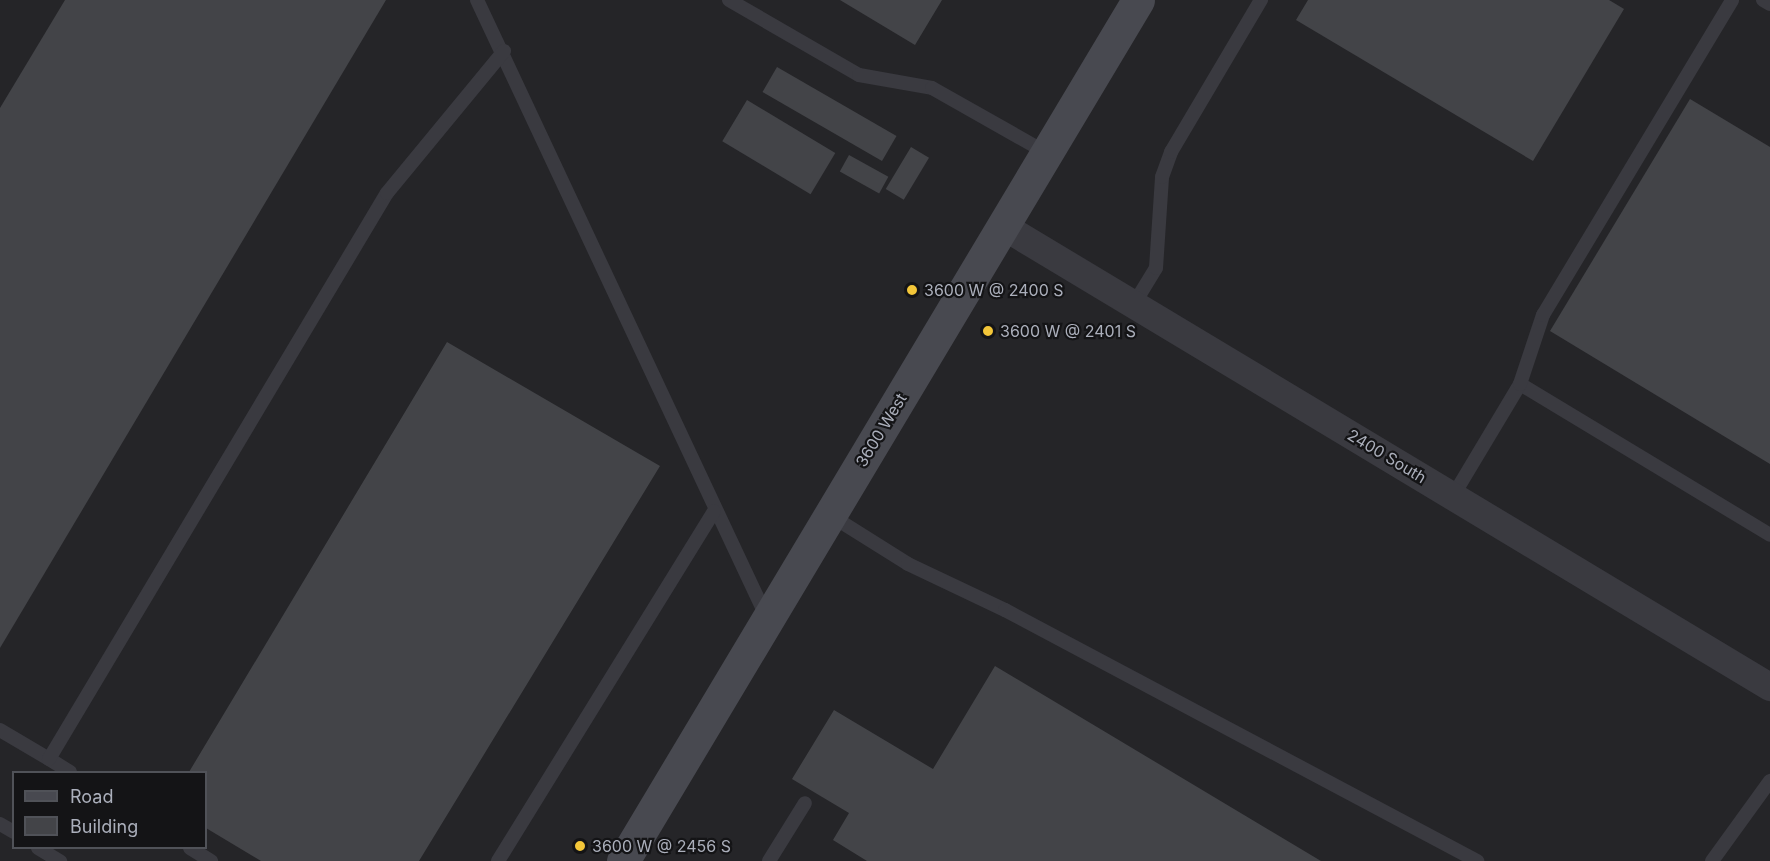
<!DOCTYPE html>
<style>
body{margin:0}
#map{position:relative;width:1770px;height:861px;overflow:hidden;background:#19191b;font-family:Inter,sans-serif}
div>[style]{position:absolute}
.built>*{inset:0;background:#252528}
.building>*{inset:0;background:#434448;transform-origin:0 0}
.lane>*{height:14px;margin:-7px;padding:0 7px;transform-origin:7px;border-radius:7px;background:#3a3a40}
.street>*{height:28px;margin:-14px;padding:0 14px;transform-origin:14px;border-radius:14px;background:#3a3a40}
.secondary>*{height:33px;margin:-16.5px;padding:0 16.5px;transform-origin:16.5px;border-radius:16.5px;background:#484950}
.dots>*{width:16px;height:16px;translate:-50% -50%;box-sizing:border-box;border:3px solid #141416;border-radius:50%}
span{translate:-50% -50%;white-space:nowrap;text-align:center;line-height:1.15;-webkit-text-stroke:4.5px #141416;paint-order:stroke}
.poi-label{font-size:16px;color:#abafbb}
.left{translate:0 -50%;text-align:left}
.street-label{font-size:16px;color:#abafbb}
.legend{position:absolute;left:12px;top:771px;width:195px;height:78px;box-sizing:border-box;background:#141416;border:2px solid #505258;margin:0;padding:8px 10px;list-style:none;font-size:18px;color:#abafbb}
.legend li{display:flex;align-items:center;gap:12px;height:30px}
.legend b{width:30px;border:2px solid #505258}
</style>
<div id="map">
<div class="built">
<div style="clip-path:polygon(evenodd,0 0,1770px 0,1770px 861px,0 861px,0 0,14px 772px,206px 772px,206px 848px,14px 848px,14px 772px)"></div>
</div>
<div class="building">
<div style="clip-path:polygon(65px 0,386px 0,0 648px,0 108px)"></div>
<div style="clip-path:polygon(840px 0,942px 0,915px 45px)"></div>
<div style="clip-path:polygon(1308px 0,1609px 0,1624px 9px,1533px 161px,1296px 20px)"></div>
<div style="left:777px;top:67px;width:138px;height:29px;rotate:30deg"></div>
<div style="clip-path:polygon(1690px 99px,1770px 147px,1770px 464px,1550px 331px)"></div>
<div style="left:747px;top:100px;width:103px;height:48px;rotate:31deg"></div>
<div style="left:911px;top:147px;width:21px;height:49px;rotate:31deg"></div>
<div style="left:849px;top:155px;width:45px;height:19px;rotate:29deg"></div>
<div style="clip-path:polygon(447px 342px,660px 466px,419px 861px,261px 861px,206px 828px,206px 772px,189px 772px)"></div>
<div style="clip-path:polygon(995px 666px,1321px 861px,867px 861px,833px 840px,849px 813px,792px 779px,834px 710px,933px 769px)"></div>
</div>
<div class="lane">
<div style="left:477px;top:0;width:683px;rotate:64.86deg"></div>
<div style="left:729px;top:0;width:150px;rotate:30deg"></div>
<div style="left:859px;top:75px;width:74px;rotate:10.1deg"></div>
<div style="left:932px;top:88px;width:132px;rotate:29.5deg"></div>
<div style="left:1763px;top:0;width:8px;rotate:30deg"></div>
<div style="left:1134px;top:304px;width:42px;rotate:-58.6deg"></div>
<div style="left:1156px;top:268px;width:91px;rotate:-86.2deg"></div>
<div style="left:1162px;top:177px;width:27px;rotate:-70deg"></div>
<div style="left:1171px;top:152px;width:177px;rotate:-59.4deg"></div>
<div style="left:1520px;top:384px;width:292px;rotate:31.1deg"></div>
<div style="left:1453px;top:496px;width:131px;rotate:-59.1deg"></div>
<div style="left:1520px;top:384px;width:73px;rotate:-71.6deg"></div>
<div style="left:1543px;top:315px;width:367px;rotate:-59deg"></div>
<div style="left:830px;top:515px;width:92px;rotate:32.1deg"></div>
<div style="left:908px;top:564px;width:107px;rotate:25.4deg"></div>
<div style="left:1005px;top:610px;width:535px;rotate:28deg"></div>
<div style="left:0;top:730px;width:57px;rotate:30.6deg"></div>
<div style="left:70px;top:772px;width:25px;rotate:-148deg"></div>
<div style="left:49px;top:759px;width:659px;rotate:-59.16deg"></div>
<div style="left:387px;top:193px;width:184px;rotate:-50.5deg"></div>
<div style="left:0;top:824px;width:16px;rotate:30deg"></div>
<div style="left:38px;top:848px;width:26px;rotate:31deg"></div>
<div style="left:190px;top:848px;width:25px;rotate:32deg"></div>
<div style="left:498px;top:861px;width:411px;rotate:-58.3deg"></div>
<div style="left:769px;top:861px;width:68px;rotate:-58.2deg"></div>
<div style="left:1712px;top:861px;width:99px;rotate:-54.1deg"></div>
</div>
<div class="street">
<div style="left:1003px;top:226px;width:895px;rotate:31.01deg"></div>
</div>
<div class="secondary">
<div style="left:623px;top:861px;width:1003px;rotate:-59.11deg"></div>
</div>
<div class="dots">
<div style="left:912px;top:290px;background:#f3c639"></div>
<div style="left:988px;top:331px;background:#f3c639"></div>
<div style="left:580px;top:846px;background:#f3c639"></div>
</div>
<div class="poi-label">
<span class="left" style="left:924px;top:290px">3600 W @ 2400 S</span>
<span class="left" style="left:1000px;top:331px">3600 W @ 2401 S</span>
<span class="left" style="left:592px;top:846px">3600 W @ 2456 S</span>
</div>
<div class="street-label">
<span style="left:881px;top:430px;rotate:-59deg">3600 West</span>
<span style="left:1387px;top:456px;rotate:31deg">2400 South</span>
</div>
<ul class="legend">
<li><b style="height:8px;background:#484950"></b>Road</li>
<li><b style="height:16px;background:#434448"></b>Building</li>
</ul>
</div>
